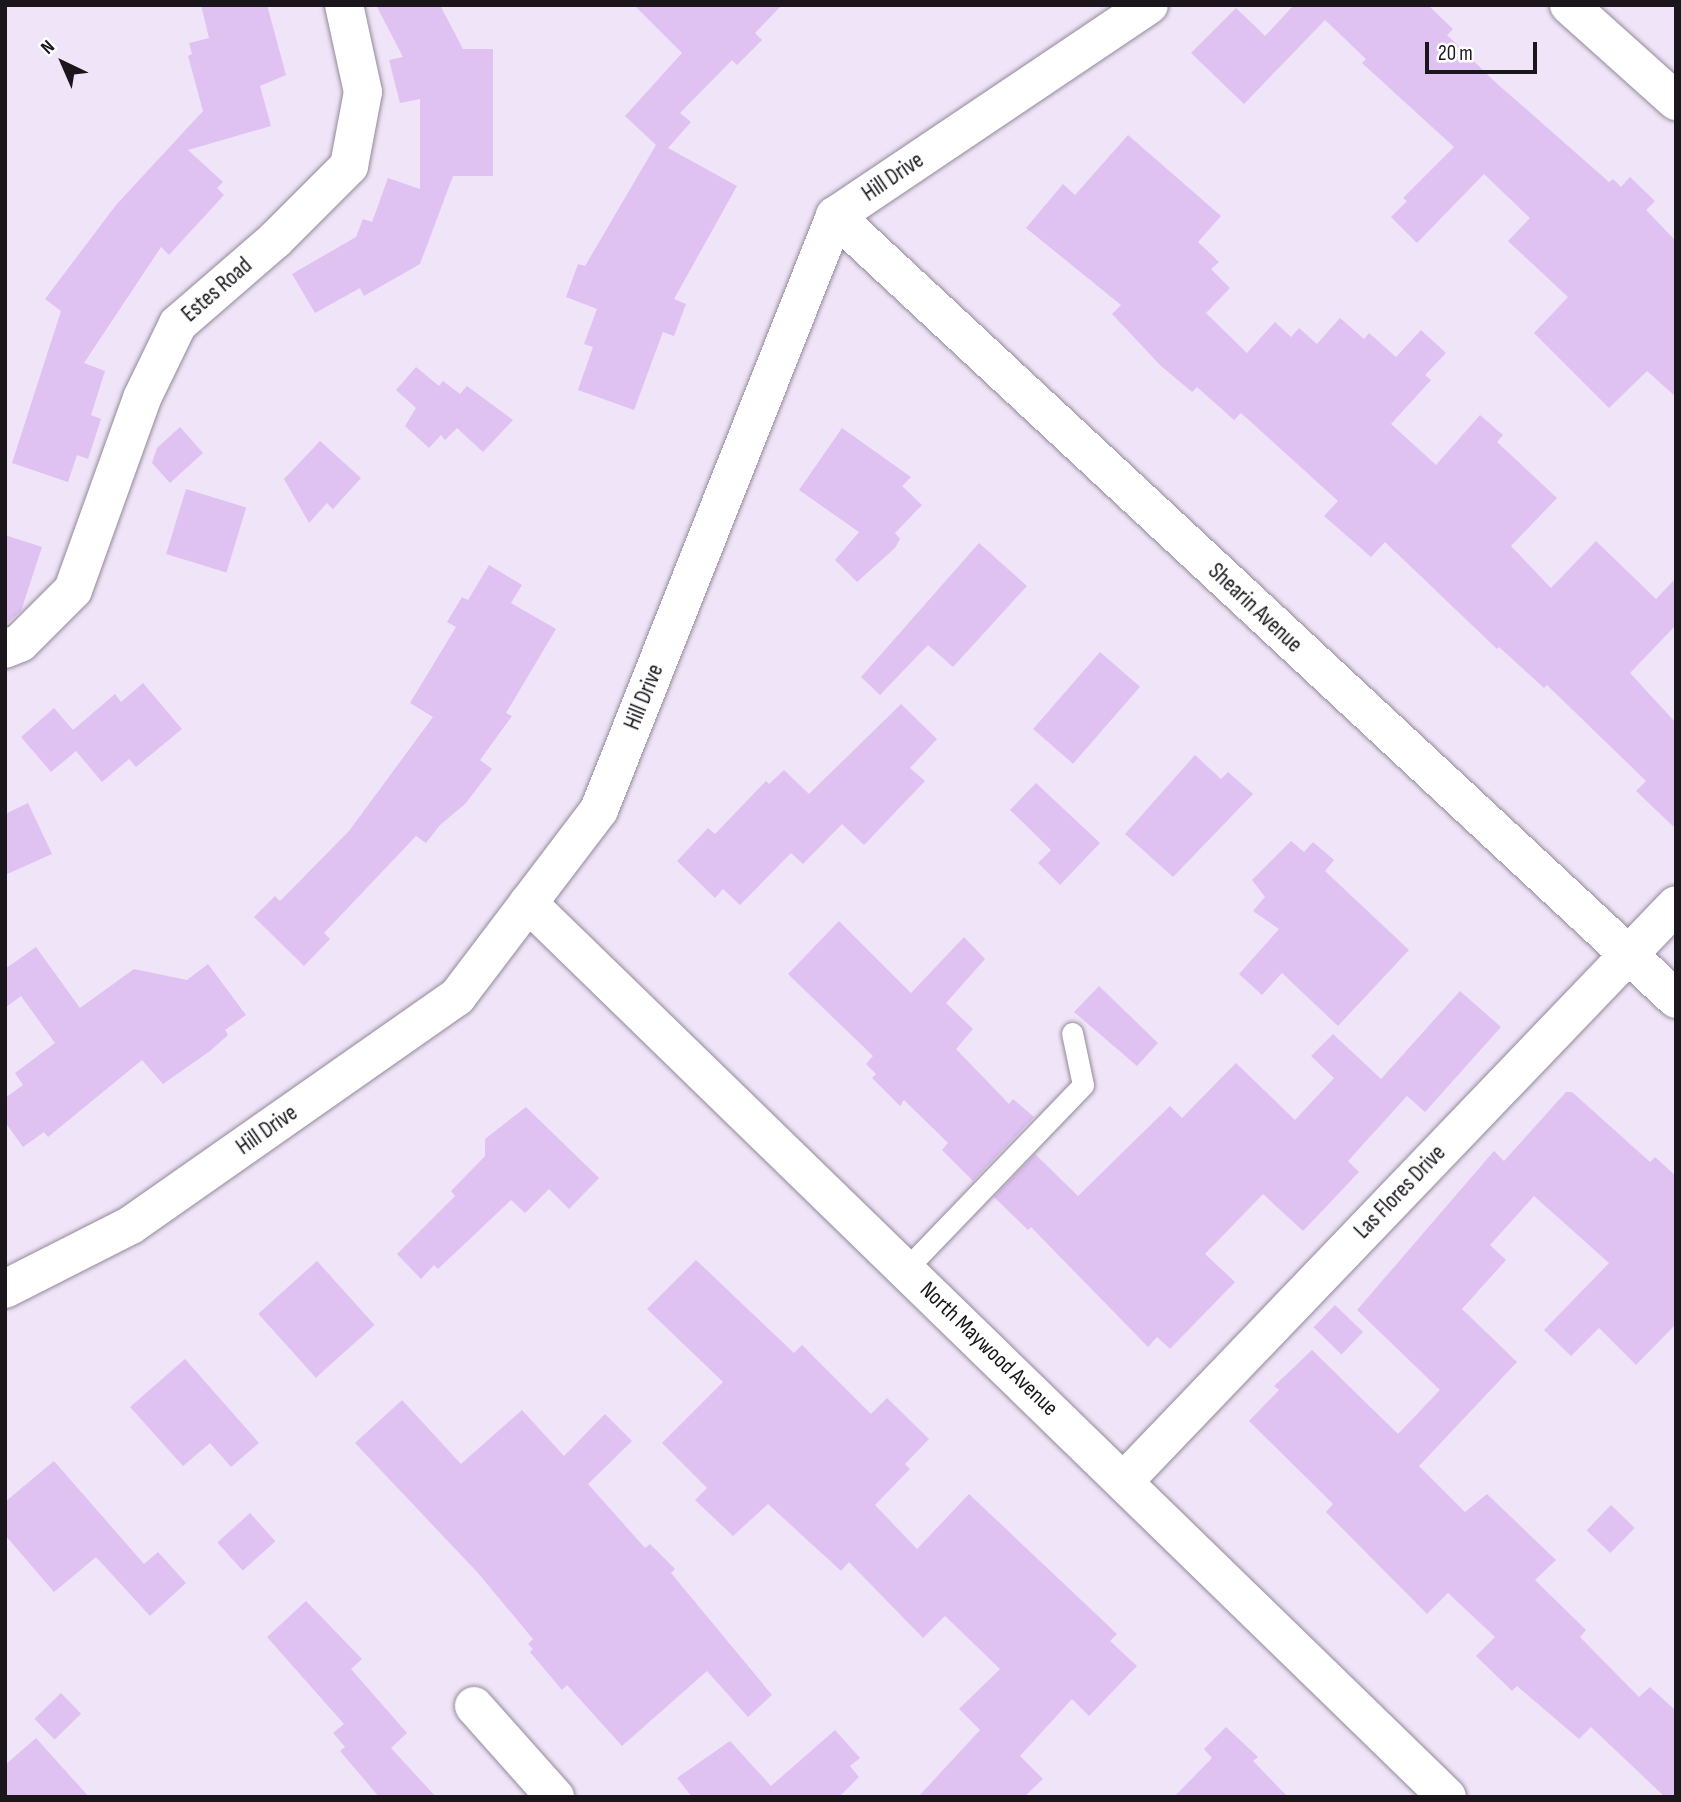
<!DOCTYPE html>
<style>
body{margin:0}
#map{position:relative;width:1681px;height:1802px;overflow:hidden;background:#f0e5f8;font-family:"Sofia Sans Condensed",sans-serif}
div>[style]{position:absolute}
.building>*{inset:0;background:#dfc1f2;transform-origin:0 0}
.roads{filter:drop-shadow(0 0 2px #93899a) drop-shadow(0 0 2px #93899a)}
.service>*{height:21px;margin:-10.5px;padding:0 10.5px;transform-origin:10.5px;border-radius:10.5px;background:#fff}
.minor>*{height:38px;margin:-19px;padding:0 19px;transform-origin:19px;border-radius:19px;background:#fff}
span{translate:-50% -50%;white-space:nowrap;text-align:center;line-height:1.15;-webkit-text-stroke:7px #fff;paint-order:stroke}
.street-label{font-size:23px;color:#1a161c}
.frame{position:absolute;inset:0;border:7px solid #1a161c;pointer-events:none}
.north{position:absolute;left:28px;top:28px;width:70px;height:70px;-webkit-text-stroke:5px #fff;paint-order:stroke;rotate:316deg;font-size:19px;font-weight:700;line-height:28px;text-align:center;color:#1a161c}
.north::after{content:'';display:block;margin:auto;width:24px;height:32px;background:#1a161c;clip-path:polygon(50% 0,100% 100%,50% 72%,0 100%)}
.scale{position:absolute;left:1425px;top:42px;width:112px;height:32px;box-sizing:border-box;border:4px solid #1a161c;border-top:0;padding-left:9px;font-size:21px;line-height:24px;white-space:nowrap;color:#1a161c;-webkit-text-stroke:5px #fff;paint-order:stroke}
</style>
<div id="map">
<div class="building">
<div style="clip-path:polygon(201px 5px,267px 5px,286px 75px,260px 86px,271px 126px,188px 150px,223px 182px,217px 188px,224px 195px,169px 255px,161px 247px,84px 363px,105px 371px,91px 415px,101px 419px,88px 459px,77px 455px,68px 482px,12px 463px,61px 311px,45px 299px,116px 205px,203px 111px,188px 56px,192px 54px,189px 43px,209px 38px)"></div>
<div style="clip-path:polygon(376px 5px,440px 5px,463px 49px,493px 49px,493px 176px,453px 176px,420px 264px,364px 296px,360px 288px,315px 313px,292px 274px,356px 237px,363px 219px,372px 222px,388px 178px,420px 189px,420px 99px,400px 103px,389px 60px,403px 57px)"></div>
<div style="clip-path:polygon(634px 5px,782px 5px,755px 33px,762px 40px,737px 65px,732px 60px,680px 113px,691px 122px,668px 148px,737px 186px,674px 299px,686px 304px,674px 336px,663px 332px,634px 410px,578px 390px,593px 347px,584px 344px,597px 309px,566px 297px,578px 264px,585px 266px,656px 145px,625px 116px,682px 53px)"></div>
<div style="clip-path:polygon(1294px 5px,1428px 5px,1453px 29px,1447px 35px,1494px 81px,1609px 182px,1613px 179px,1621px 187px,1630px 177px,1655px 201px,1646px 210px,1676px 241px,1676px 397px,1647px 371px,1609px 408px,1534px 333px,1568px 297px,1508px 241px,1530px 218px,1484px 174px,1417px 243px,1391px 217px,1407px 201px,1403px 198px,1454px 147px,1362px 63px,1366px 59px,1325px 20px,1244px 104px,1191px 53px,1236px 8px,1265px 36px)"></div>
<div style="clip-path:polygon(1128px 135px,1221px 216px,1198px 242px,1219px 262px,1211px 269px,1230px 288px,1206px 313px,1247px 353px,1275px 322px,1291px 337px,1299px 328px,1317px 344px,1340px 318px,1364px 339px,1369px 333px,1396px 357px,1421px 330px,1446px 353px,1425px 375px,1431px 380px,1391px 424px,1436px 465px,1480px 415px,1503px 435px,1497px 442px,1557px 498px,1511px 546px,1551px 588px,1596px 541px,1656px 599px,1676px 578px,1676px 625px,1630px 673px,1676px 723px,1676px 829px,1636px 791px,1646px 781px,1547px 685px,1544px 688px,1499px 647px,1497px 649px,1385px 542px,1371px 557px,1324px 516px,1338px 501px,1241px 413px,1234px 420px,1197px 387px,1192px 392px,1161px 366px,1112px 314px,1121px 305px,1026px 228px,1063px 184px,1075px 195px)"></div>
<div style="clip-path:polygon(416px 367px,439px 386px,443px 381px,460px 394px,467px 386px,513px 420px,483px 452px,457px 428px,445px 440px,441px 435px,429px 448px,405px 426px,416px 408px,396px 390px)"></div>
<div style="clip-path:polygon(180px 427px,203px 453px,170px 483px,152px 463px,157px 448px)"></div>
<div style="clip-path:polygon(842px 428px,911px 477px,902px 486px,922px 505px,895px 533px,900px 539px,895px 548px,857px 582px,835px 560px,859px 532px,799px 490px)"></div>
<div style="clip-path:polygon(320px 441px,361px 478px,333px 509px,327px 503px,309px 523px,284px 479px)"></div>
<div style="left:186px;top:489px;width:63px;height:68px;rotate:17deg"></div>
<div style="clip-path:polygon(5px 535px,42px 547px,21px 611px,5px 625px)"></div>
<div style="clip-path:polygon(979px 543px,1027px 586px,953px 667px,928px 645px,880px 695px,861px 677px)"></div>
<div style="clip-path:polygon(489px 565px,522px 585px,511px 603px,556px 629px,506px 713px,512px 716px,480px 760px,492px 769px,465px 804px,440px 825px,426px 843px,416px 836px,324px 933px,330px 939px,304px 966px,254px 917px,275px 896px,280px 901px,349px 831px,433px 717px,410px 703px,456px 627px,447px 622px,462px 597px,468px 600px)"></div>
<div style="left:1100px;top:652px;width:53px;height:102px;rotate:41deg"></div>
<div style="clip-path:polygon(143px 683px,182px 729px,136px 767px,129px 759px,102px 782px,76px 751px,51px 772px,21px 737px,54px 708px,73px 730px,115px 694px,121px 702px)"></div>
<div style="clip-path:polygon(901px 704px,937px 739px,910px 768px,925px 781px,864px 845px,842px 824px,803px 864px,791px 853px,740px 905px,723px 889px,715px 898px,677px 861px,708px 828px,715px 834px,766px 781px,769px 784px,784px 770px,809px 794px)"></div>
<div style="clip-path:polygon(1195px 755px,1221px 779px,1228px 772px,1253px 794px,1173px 877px,1125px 834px)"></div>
<div style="clip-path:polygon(1036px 783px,1100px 843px,1060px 885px,1038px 863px,1051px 850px,1010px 810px)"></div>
<div style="clip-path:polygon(28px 803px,52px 854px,5px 875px,5px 814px)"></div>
<div style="clip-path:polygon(1291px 841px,1304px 852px,1313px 842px,1334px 860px,1325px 871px,1409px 950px,1338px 1026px,1282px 973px,1262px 995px,1239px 974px,1279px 929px,1253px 911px,1265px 897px,1252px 880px)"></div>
<div style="clip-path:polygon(839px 921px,911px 993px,964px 937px,985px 959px,946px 1003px,973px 1029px,956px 1049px,1009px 1104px,1013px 1099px,1034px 1117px,973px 1181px,942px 1150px,948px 1143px,904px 1100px,900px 1106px,872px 1078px,876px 1074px,866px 1064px,873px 1056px,788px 974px)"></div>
<div style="clip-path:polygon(36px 947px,80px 1008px,134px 969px,187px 980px,208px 964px,246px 1015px,225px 1030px,228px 1035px,210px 1051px,163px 1084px,142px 1060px,48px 1137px,44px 1132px,23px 1147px,5px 1122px,5px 1098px,23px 1085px,15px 1073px,55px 1043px,21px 996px,5px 1008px,5px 969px)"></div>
<div style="clip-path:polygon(1099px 986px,1158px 1043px,1137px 1066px,1074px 1012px)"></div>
<div style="clip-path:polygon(1460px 991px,1501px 1027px,1425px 1112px,1407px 1096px,1348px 1161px,1359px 1172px,1303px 1231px,1263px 1194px,1205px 1254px,1235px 1282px,1170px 1349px,1157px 1337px,1148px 1347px,1031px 1227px,1028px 1230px,994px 1197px,1035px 1154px,1078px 1196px,1170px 1106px,1182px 1118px,1236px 1063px,1295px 1120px,1334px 1078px,1311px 1056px,1333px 1034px,1381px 1079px)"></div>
<div style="clip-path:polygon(1566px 1092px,1572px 1092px,1650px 1162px,1655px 1157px,1676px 1176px,1676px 1324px,1636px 1365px,1599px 1328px,1571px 1356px,1544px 1330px,1609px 1263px,1534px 1196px,1490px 1245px,1506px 1260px,1462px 1309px,1517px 1362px,1419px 1466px,1465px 1512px,1487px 1494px,1556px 1560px,1535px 1580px,1586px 1630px,1580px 1637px,1639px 1697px,1650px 1687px,1676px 1711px,1676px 1797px,1665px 1797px,1591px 1727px,1579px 1739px,1517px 1686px,1512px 1691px,1476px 1656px,1495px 1637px,1448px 1593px,1427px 1614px,1326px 1512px,1333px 1504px,1249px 1421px,1279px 1390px,1274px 1386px,1312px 1350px,1398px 1434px,1440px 1390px,1357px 1310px,1494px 1151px,1504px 1161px)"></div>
<div style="clip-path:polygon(526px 1107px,599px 1178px,569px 1209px,549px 1189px,525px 1213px,511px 1200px,438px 1269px,434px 1265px,421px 1279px,397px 1254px,455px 1196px,451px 1191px,485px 1156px,485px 1139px)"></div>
<div style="clip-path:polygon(696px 1260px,794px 1353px,802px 1345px,871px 1414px,887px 1398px,929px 1439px,905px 1464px,910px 1469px,875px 1505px,917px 1549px,969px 1494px,1117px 1634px,1110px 1641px,1137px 1666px,1089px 1716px,1072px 1699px,1020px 1756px,1043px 1779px,1024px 1797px,918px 1797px,980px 1730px,959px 1709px,1000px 1669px,945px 1616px,923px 1638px,849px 1562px,841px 1571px,768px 1504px,733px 1536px,695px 1500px,707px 1488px,662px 1443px,723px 1382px,647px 1309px)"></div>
<div style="left:317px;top:1261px;width:86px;height:79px;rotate:48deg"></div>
<div style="left:1335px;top:1305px;width:39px;height:31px;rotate:44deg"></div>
<div style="clip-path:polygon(185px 1359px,259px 1443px,231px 1467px,210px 1443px,183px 1466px,130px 1407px)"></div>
<div style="clip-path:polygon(402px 1400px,461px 1464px,522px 1410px,564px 1456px,605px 1414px,632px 1441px,588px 1484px,645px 1548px,650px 1544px,675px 1569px,671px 1573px,772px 1695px,748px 1717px,707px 1671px,622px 1746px,567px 1685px,562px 1690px,530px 1652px,533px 1649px,528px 1644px,533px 1639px,478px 1573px,355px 1443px)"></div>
<div style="clip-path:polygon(54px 1461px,144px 1564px,158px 1552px,186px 1583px,150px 1616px,96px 1557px,54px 1592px,5px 1535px,5px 1502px)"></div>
<div style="left:1611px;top:1505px;width:33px;height:35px;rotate:44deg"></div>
<div style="left:250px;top:1513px;width:38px;height:44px;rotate:48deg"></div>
<div style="clip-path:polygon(306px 1601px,362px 1659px,351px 1669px,407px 1733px,391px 1748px,436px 1797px,379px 1797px,340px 1751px,345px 1747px,333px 1733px,344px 1724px,267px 1637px)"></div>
<div style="left:61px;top:1693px;width:29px;height:37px;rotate:46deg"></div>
<div style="clip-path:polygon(1226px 1727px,1258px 1757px,1253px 1761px,1288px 1797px,1174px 1797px,1212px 1758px,1204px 1749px)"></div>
<div style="clip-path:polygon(835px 1730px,860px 1758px,850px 1766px,859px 1777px,839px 1797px,692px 1797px,677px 1778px,730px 1741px,771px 1786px)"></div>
<div style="clip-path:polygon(36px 1738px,89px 1797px,5px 1797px,5px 1765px)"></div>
</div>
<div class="roads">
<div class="service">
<div style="left:906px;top:1269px;width:255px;rotate:-46.1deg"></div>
<div style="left:1083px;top:1085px;width:53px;rotate:-101.9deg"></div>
</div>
<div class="minor">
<div style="left:1569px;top:5px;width:144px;rotate:41.9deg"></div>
<div style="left:835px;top:216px;width:1149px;rotate:42.95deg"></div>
<div style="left:5px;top:649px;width:16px;rotate:-22deg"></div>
<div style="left:20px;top:643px;width:75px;rotate:-45deg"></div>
<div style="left:73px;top:590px;width:204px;rotate:-70.2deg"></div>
<div style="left:142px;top:398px;width:82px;rotate:-64.1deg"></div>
<div style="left:178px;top:324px;width:128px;rotate:-40.9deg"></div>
<div style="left:275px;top:240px;width:105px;rotate:-45deg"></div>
<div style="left:349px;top:166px;width:75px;rotate:-79.3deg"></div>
<div style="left:363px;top:92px;width:89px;rotate:-102.3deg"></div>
<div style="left:528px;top:903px;width:1282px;rotate:44.21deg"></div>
<div style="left:5px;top:1289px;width:141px;rotate:-26.9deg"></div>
<div style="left:131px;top:1225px;width:398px;rotate:-35deg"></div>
<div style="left:457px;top:997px;width:235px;rotate:-52.8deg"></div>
<div style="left:599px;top:810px;width:639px;rotate:-68.33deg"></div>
<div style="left:835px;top:216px;width:378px;rotate:-33.9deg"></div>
<div style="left:1125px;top:1480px;width:796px;rotate:-46.22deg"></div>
<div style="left:474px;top:1706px;width:122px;rotate:48.3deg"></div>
</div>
</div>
<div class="street-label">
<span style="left:893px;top:177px;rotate:-34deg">Hill Drive</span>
<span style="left:217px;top:290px;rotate:-41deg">Estes Road</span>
<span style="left:1255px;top:608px;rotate:43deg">Shearin Avenue</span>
<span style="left:644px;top:697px;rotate:-68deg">Hill Drive</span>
<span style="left:267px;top:1130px;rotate:-35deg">Hill Drive</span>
<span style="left:1400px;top:1192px;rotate:-46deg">Las Flores Drive</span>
<span style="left:989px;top:1349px;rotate:44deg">North Maywood Avenue</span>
</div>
<div class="frame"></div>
<div class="north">N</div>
<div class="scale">20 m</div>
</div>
